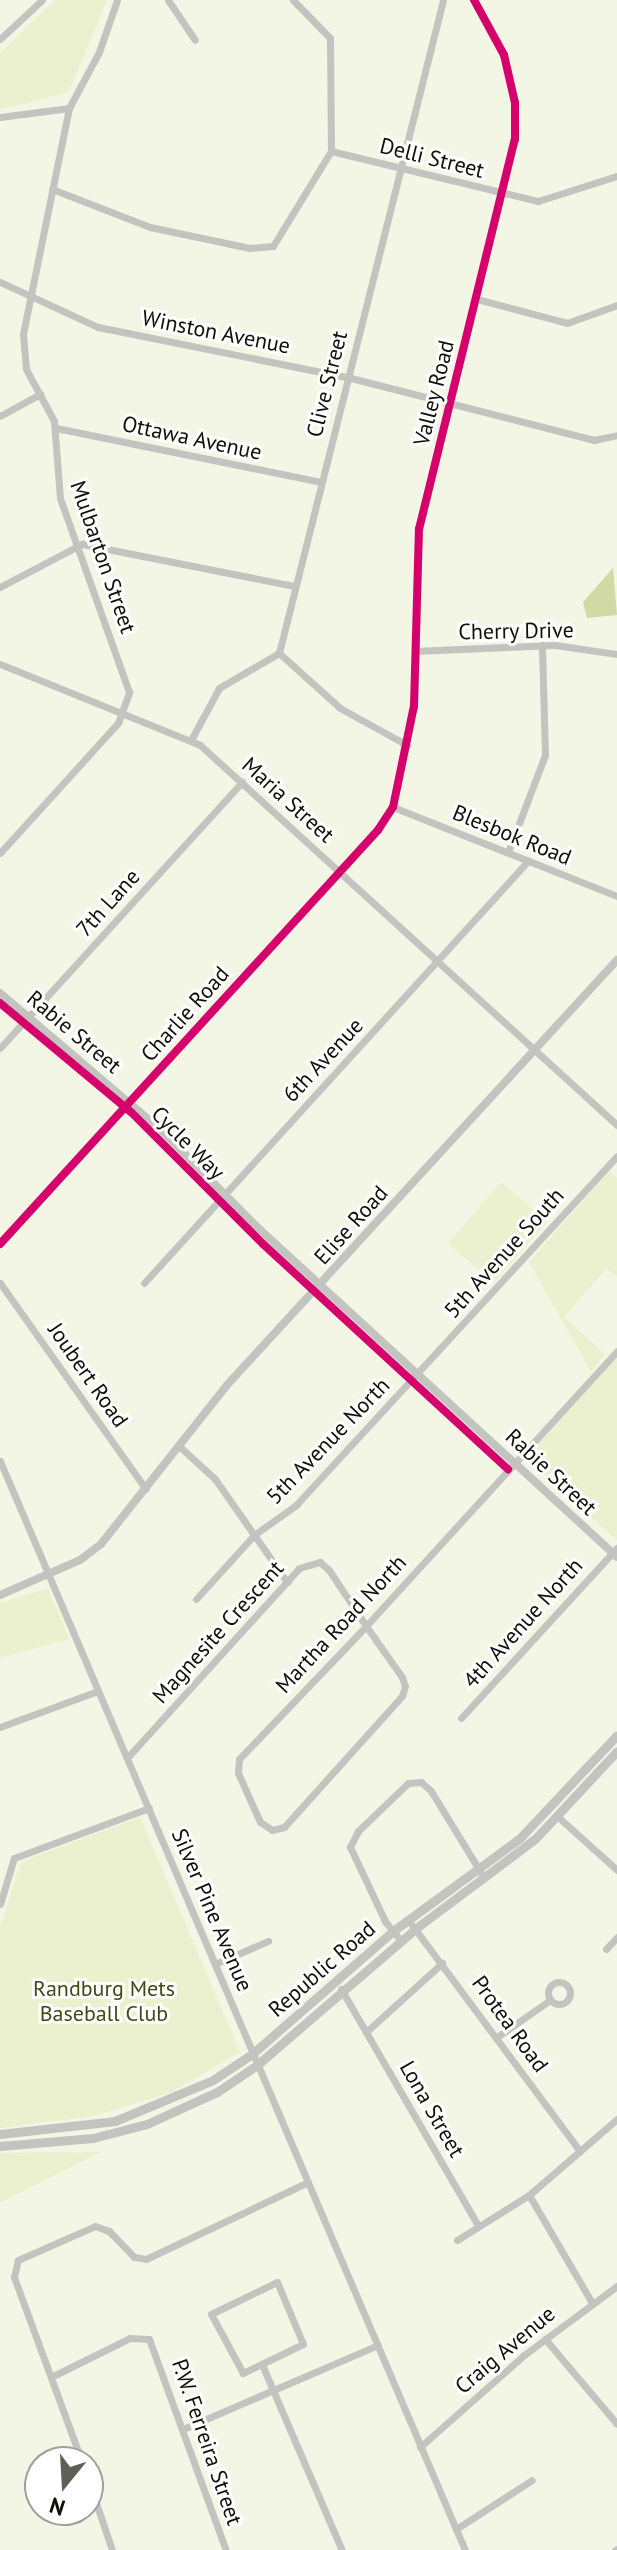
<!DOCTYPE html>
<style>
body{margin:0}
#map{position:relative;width:617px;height:2550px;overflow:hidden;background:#f3f6e5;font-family:"PT Sans",sans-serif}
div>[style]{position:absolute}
.green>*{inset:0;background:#ebf1ce;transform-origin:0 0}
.water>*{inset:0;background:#d1daa4}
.minor>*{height:7px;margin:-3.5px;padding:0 3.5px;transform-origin:3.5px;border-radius:3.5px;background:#c3c4c0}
.minor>.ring{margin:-3.5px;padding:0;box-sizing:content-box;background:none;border:7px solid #c3c4c0;border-radius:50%}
.tertiary>*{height:8px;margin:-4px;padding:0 4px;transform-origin:4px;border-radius:4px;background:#c3c4c0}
.secondary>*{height:9px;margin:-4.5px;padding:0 4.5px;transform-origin:4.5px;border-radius:4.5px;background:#c3c4c0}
.cycleway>*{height:8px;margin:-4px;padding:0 4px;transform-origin:4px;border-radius:4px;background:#d6006c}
span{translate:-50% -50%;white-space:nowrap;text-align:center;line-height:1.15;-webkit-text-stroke:6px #fff;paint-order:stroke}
.street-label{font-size:22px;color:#0f1006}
.park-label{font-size:22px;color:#424815}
.north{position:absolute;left:24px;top:2446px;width:80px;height:80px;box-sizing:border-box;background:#fff;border:2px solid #9f9f9b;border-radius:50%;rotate:198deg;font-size:22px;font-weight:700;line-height:32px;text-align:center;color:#0f1006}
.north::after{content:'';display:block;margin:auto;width:28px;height:36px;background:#5f6054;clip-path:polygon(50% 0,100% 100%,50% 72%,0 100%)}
</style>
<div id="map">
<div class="green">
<div style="clip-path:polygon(55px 0,107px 0,69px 92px,0 110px,0 53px)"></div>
<div style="clip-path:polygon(609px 1171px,617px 1178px,617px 1277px,606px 1269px,564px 1317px,605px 1354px,591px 1372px,529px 1262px)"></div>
<div style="left:501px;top:1182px;width:61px;height:81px;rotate:41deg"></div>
<div style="clip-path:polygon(617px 1356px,617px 1540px,525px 1460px)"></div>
<div style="clip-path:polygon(48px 1588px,69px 1639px,0 1658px,0 1603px)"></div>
<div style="clip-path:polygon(140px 1817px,240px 2052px,170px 2093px,94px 2116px,0 2128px,0 1927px,21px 1862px)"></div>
<div style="clip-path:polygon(101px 2152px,0 2203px,0 2153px)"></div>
</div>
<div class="water">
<div style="clip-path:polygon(613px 568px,617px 615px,587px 618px,583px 602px)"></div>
</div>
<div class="minor">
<div style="left:168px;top:0;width:48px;rotate:56deg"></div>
<div style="left:0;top:39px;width:57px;rotate:-42.9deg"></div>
<div style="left:0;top:117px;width:70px;rotate:-7.4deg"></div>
<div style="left:331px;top:151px;width:213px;rotate:13.6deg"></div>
<div style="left:538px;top:201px;width:83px;rotate:-17.6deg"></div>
<div style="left:52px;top:189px;width:105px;rotate:21.2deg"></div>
<div style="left:150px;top:227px;width:102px;rotate:11.9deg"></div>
<div style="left:250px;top:248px;width:23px;rotate:-5deg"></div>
<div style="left:273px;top:246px;width:111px;rotate:-58.6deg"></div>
<div style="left:331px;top:151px;width:113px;rotate:-90.5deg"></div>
<div style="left:330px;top:38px;width:53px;rotate:-134.2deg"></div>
<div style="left:0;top:282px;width:108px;rotate:24.7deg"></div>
<div style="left:98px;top:327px;width:254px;rotate:11.4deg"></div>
<div style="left:347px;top:377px;width:255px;rotate:14.3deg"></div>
<div style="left:594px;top:440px;width:24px;rotate:-12deg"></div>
<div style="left:477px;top:299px;width:93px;rotate:14.9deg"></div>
<div style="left:567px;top:323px;width:53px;rotate:-19.8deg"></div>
<div style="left:0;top:416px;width:46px;rotate:-28.8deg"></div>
<div style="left:56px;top:428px;width:270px;rotate:11.5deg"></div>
<div style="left:0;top:587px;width:93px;rotate:-27.7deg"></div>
<div style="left:82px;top:544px;width:217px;rotate:11.2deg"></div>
<div style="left:415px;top:651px;width:140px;rotate:-2.5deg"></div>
<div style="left:555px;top:645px;width:63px;rotate:8.3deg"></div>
<div style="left:279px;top:653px;width:82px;rotate:42deg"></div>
<div style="left:340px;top:708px;width:77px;rotate:28.9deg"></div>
<div style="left:0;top:664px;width:216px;rotate:22deg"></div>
<div style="left:200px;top:745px;width:564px;rotate:42.34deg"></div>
<div style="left:191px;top:740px;width:59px;rotate:-61.7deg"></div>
<div style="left:219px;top:688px;width:69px;rotate:-30.3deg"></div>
<div style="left:279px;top:653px;width:673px;rotate:-75.9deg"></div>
<div style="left:393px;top:807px;width:241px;rotate:21.7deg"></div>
<div style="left:508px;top:852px;width:104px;rotate:-69.1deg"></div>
<div style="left:545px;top:755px;width:110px;rotate:-91.6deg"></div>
<div style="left:0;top:853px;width:176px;rotate:-47.8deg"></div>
<div style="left:118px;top:723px;width:33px;rotate:-70deg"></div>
<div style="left:129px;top:692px;width:206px;rotate:-109.6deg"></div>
<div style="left:60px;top:498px;width:77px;rotate:-94.5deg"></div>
<div style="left:54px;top:421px;width:59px;rotate:-118.3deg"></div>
<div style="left:26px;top:369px;width:35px;rotate:-95deg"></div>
<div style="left:23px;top:334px;width:231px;rotate:-78.5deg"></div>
<div style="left:69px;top:108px;width:64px;rotate:-61.8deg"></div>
<div style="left:99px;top:52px;width:55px;rotate:-70.9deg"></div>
<div style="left:0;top:1048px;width:360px;rotate:-47.7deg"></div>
<div style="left:0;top:1244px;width:561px;rotate:-47.6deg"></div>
<div style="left:378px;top:830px;width:27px;rotate:-57deg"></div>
<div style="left:393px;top:807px;width:103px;rotate:-78.3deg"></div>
<div style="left:414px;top:706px;width:177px;rotate:-88.4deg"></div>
<div style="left:419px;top:529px;width:402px;rotate:-76.2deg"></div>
<div style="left:515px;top:139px;width:36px;rotate:-90deg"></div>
<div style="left:515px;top:103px;width:49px;rotate:-102.9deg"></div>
<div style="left:504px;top:55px;width:63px;rotate:-118.6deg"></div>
<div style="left:0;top:1283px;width:252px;rotate:54.7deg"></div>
<div style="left:144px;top:1283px;width:571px;rotate:-47.7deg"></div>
<div style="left:179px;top:1446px;width:49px;rotate:42.5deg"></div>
<div style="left:215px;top:1479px;width:126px;rotate:55deg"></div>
<div style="left:0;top:1461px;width:1184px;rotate:66.88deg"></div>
<div style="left:196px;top:1599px;width:86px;rotate:-47.8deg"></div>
<div style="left:254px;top:1535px;width:52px;rotate:-35.5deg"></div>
<div style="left:296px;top:1505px;width:474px;rotate:-47.4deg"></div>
<div style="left:461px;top:1718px;width:231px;rotate:-47.5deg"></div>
<div style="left:0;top:1727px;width:104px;rotate:-20.2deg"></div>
<div style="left:127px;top:1758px;width:256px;rotate:-47.8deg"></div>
<div style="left:299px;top:1568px;width:22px;rotate:-16deg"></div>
<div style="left:320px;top:1562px;width:12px;rotate:42deg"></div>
<div style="left:329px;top:1570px;width:67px;rotate:56.5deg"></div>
<div style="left:366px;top:1626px;width:62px;rotate:54.8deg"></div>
<div style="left:402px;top:1677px;width:9px;rotate:72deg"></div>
<div style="left:405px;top:1686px;width:10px;rotate:107deg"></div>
<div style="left:402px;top:1696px;width:176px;rotate:132deg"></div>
<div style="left:284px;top:1827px;width:12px;rotate:166deg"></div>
<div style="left:272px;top:1830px;width:14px;rotate:-146deg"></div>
<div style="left:260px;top:1822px;width:54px;rotate:-114.2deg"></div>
<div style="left:238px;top:1773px;width:14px;rotate:-86deg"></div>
<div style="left:239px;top:1759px;width:184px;rotate:-46.3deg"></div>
<div style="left:366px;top:1626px;width:372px;rotate:-47.6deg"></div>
<div style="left:557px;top:1816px;width:81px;rotate:42deg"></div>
<div style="left:0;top:1904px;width:48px;rotate:-73.1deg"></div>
<div style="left:14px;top:1858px;width:144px;rotate:-20.3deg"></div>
<div style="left:412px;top:1925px;width:282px;rotate:53.4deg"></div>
<div style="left:401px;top:1941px;width:26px;rotate:-129deg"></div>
<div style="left:385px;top:1921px;width:82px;rotate:-115.3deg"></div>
<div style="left:350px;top:1847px;width:18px;rotate:-63deg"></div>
<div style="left:358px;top:1831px;width:69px;rotate:-43.8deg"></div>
<div style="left:408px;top:1783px;width:13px;rotate:-4deg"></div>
<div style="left:421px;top:1782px;width:13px;rotate:42deg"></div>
<div style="left:431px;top:1791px;width:96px;rotate:58.6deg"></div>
<div style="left:606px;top:1949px;width:16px;rotate:-47deg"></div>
<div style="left:215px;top:1964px;width:58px;rotate:-23.5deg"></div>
<div class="ring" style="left:548px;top:1982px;width:15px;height:15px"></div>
<div style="left:341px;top:1989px;width:273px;rotate:59.9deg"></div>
<div style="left:366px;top:2032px;width:103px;rotate:-42.2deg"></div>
<div style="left:497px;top:2037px;width:65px;rotate:-34.9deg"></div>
<div style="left:529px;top:2195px;width:125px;rotate:59.7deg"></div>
<div style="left:457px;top:2240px;width:85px;rotate:-32deg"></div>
<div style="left:529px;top:2195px;width:116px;rotate:-40.8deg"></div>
<div style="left:277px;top:2282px;width:67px;rotate:67.2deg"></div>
<div style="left:303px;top:2344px;width:67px;rotate:154.2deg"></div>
<div style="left:243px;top:2373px;width:67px;rotate:-118.5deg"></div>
<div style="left:211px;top:2314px;width:73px;rotate:-25.9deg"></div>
<div style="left:545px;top:2339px;width:111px;rotate:49.7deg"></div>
<div style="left:263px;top:2367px;width:199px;rotate:66.7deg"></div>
<div style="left:53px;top:2376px;width:86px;rotate:-26.3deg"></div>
<div style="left:130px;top:2338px;width:19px;rotate:3deg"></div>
<div style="left:149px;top:2339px;width:225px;rotate:70deg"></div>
<div style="left:183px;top:2429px;width:212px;rotate:-23.3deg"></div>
<div style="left:420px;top:2447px;width:139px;rotate:-41.5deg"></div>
<div style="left:524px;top:2355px;width:116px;rotate:-36.6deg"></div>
<div style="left:82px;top:2462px;width:197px;rotate:-110.2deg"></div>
<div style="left:14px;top:2277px;width:17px;rotate:-77deg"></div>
<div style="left:18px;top:2260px;width:84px;rotate:-23.8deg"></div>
<div style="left:95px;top:2226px;width:15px;rotate:20deg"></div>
<div style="left:109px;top:2231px;width:36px;rotate:46deg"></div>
<div style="left:134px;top:2257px;width:12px;rotate:9deg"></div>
<div style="left:146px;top:2259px;width:179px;rotate:-25.4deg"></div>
<div style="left:88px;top:2479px;width:75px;rotate:71.3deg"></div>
<div style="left:456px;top:2529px;width:90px;rotate:-32.8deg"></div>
<div style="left:615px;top:2550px;width:2px;rotate:-27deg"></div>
</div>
<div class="tertiary">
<div style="left:0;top:993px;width:211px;rotate:40.4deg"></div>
<div style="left:161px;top:1130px;width:136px;rotate:45.3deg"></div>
<div style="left:257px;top:1227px;width:488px;rotate:42.5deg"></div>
<div style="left:0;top:1595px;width:87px;rotate:-23.6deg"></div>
<div style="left:80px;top:1560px;width:26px;rotate:-37deg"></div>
<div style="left:101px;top:1544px;width:203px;rotate:-51.6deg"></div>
<div style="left:227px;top:1385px;width:577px;rotate:-47.46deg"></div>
</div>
<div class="secondary">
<div style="left:0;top:2134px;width:116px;rotate:-6.4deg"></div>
<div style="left:115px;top:2121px;width:106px;rotate:-22.7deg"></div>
<div style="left:213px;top:2080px;width:47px;rotate:-33.7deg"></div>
<div style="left:252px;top:2054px;width:187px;rotate:-41.1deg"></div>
<div style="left:393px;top:1931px;width:157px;rotate:-36.2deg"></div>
<div style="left:520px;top:1838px;width:141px;rotate:-46.7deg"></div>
<div style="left:0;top:2146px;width:93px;rotate:-4.9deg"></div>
<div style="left:93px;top:2138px;width:56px;rotate:-14.5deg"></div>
<div style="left:147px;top:2124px;width:77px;rotate:-24.6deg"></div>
<div style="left:217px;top:2092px;width:48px;rotate:-34deg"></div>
<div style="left:257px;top:2065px;width:208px;rotate:-40.7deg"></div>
<div style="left:415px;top:1929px;width:150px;rotate:-36.9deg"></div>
<div style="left:535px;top:1839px;width:120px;rotate:-47deg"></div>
</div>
<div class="cycleway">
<div style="left:0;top:1003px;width:170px;rotate:39.8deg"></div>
<div style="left:131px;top:1112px;width:187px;rotate:45deg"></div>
<div style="left:263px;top:1244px;width:333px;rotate:42.6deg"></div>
<div style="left:0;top:1244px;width:561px;rotate:-47.6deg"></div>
<div style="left:378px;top:830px;width:27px;rotate:-57deg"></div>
<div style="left:393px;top:807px;width:103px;rotate:-78.3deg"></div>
<div style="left:414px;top:706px;width:177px;rotate:-88.4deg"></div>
<div style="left:419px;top:529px;width:402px;rotate:-76.2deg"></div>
<div style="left:515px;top:139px;width:36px;rotate:-90deg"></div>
<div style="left:515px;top:103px;width:49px;rotate:-102.9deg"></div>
<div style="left:504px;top:55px;width:63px;rotate:-118.6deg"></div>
</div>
<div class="street-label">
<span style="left:432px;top:158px;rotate:14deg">Delli Street</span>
<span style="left:216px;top:332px;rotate:11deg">Winston Avenue</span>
<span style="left:327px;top:384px;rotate:-76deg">Clive Street</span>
<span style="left:434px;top:393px;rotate:-76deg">Valley Road</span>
<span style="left:192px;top:438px;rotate:12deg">Ottawa Avenue</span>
<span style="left:103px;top:557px;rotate:71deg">Mulbarton Street</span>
<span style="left:516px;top:631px;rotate:-1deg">Cherry Drive</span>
<span style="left:288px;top:800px;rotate:42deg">Maria Street</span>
<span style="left:512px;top:835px;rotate:22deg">Blesbok Road</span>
<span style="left:108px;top:903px;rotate:-48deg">7th Lane</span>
<span style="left:185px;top:1014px;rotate:-48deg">Charlie Road</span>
<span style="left:74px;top:1032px;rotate:40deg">Rabie Street</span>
<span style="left:323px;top:1060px;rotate:-47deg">6th Avenue</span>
<span style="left:188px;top:1143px;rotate:45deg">Cycle Way</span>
<span style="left:351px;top:1225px;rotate:-48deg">Elise Road</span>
<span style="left:504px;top:1253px;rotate:-48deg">5th Avenue South</span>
<span style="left:88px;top:1375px;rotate:55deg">Joubert Road</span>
<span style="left:328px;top:1441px;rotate:-46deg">5th Avenue North</span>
<span style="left:551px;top:1472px;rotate:43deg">Rabie Street</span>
<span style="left:523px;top:1623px;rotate:-48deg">4th Avenue North</span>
<span style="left:341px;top:1624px;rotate:-47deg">Martha Road North</span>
<span style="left:218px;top:1632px;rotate:-48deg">Magnesite Crescent</span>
<span style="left:212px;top:1910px;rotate:67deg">Silver Pine Avenue</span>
<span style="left:322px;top:1969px;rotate:-41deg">Republic Road</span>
<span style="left:510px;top:2024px;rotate:54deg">Protea Road</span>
<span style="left:432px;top:2109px;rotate:60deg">Lona Street</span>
<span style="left:505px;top:2350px;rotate:-40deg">Craig Avenue</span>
<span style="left:207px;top:2442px;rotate:71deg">P.W. Ferreira Street</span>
</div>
<div class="park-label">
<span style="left:104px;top:2001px">Randburg Mets<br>Baseball Club</span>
</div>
<div class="north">N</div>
</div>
